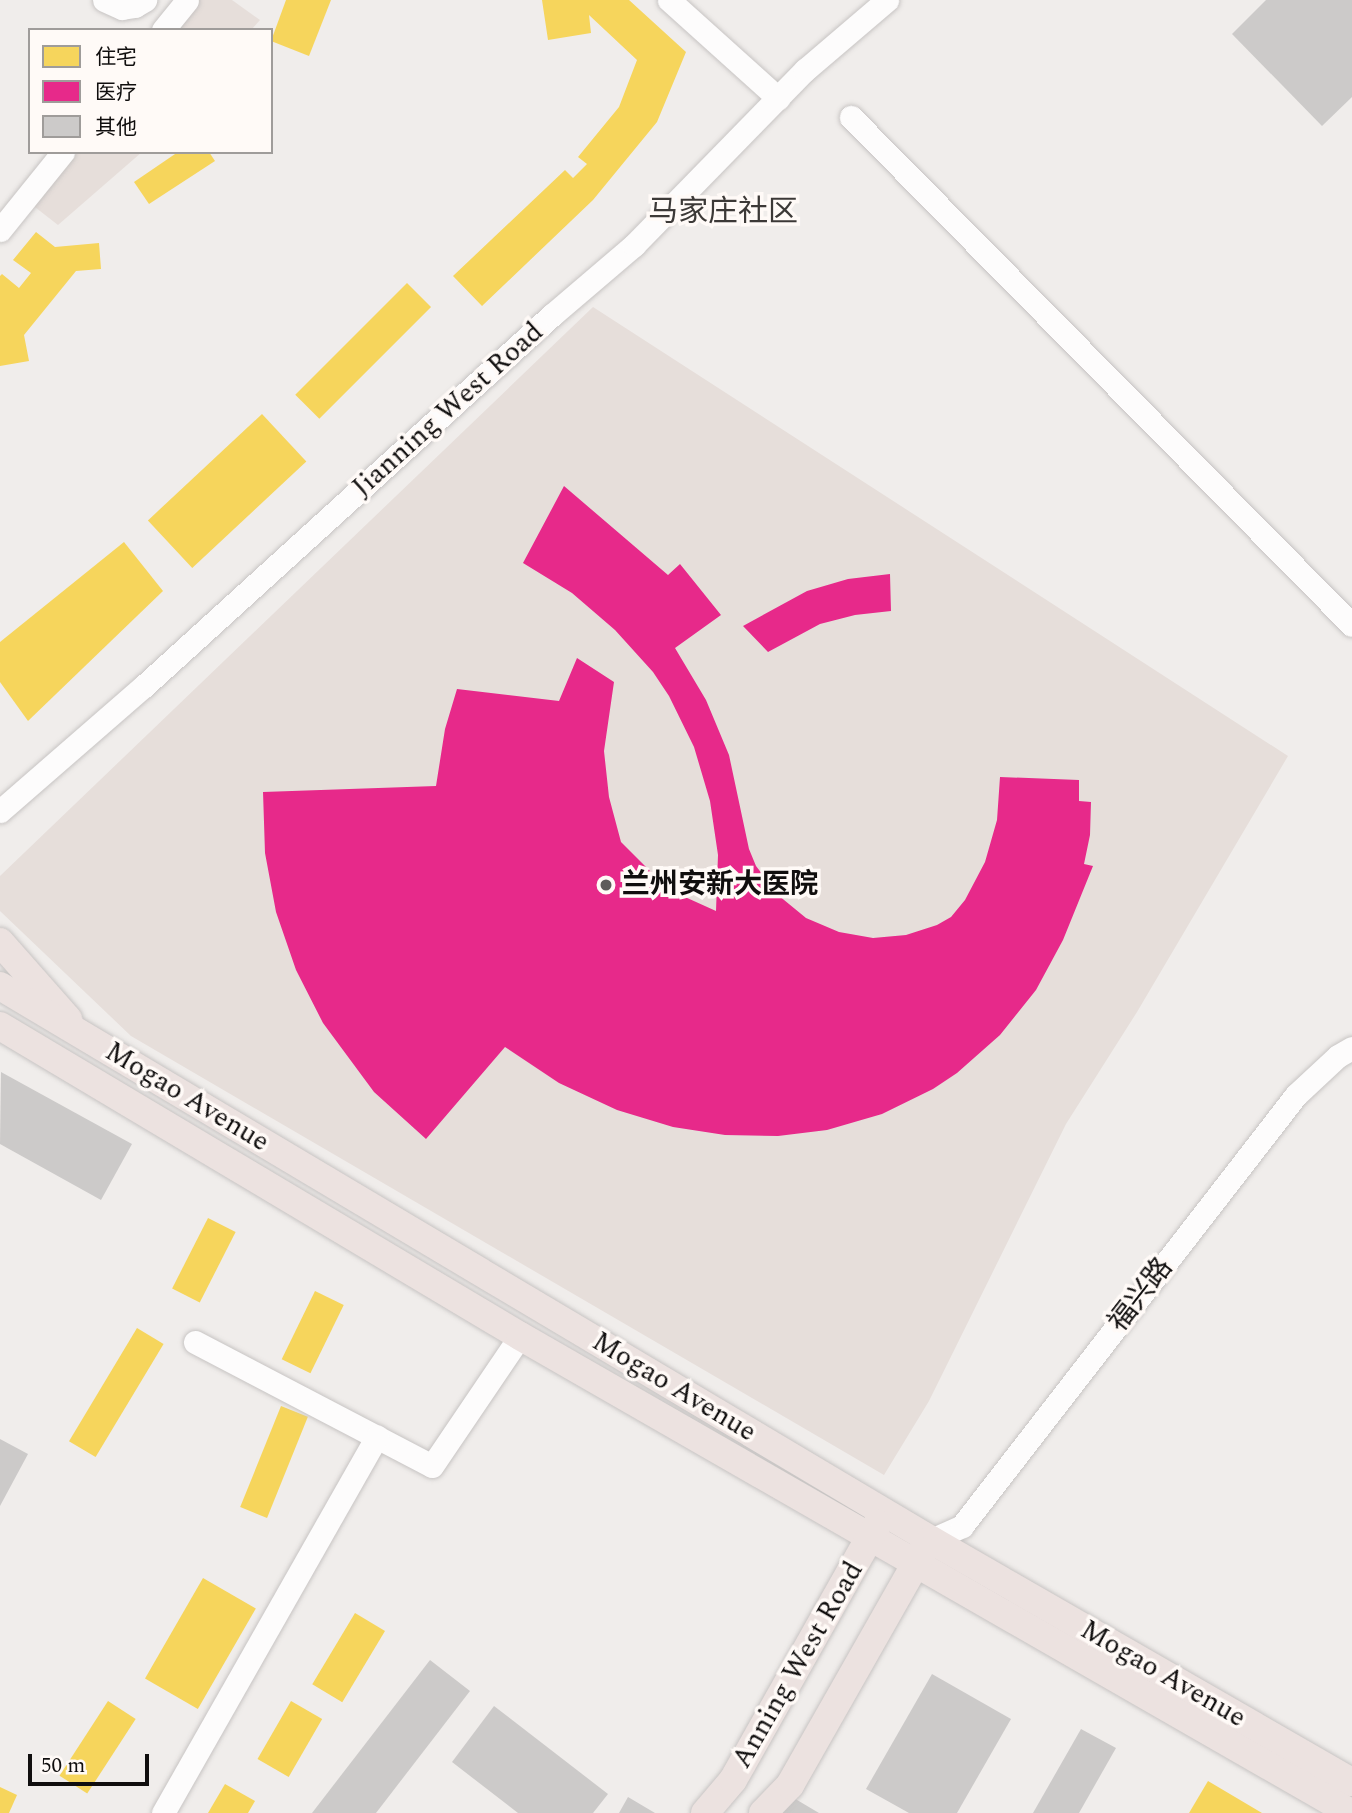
<!DOCTYPE html>
<meta charset="utf-8">
<style>
body{margin:0}
#map{position:relative;width:1352px;height:1813px;overflow:hidden;background:#f0edeb;font-family:Spectral,"Noto Sans SC",serif}
div>[style]{position:absolute}
.built>*{inset:0;background:#e6deda}
.homes>*{inset:0;background:#f6d55c;transform-origin:0 0}
.health>*{inset:0;background:#e7298a}
.building>*{inset:0;background:#cccac9}
.roads{filter:drop-shadow(0 0 2px #c7c4c3) drop-shadow(0 0 2px #c7c4c3)}
.minor>*{height:23px;margin:-11.5px;padding:0 11.5px;transform-origin:11.5px;border-radius:11.5px;background:#fdfcfc}
.major>*{height:28px;margin:-14px;padding:0 14px;transform-origin:14px;border-radius:14px;background:#ece2e0}
.dots>*{width:19px;height:19px;translate:-50% -50%;box-sizing:border-box;border:4px solid #fffaf7;border-radius:50%}
span{translate:-50% -50%;white-space:nowrap;text-align:center;line-height:1.15;-webkit-text-stroke:7px #fffaf7;paint-order:stroke}
.street-label{font-size:28px;color:#100e0e}
.poi-label{font-size:28px;color:#100e0e;font-weight:700}
.left{translate:0 -50%;text-align:left}
.neighbourhood-label{font-size:30px;color:#3c3937}
.legend{position:absolute;left:28px;top:28px;width:245px;height:126px;box-sizing:border-box;background:#fffaf7;border:2px solid #9f9c9a;margin:0;padding:9px 12px;list-style:none;font-size:21px;color:#100e0e}
.legend li{display:flex;align-items:center;gap:14px;height:35px}
.legend b{width:35px;border:2px solid #9f9c9a}
.scale{position:absolute;left:28px;top:1754px;width:121px;height:32px;box-sizing:border-box;border:4px solid #100e0e;border-top:0;padding-left:9px;font-size:21px;line-height:24px;white-space:nowrap;color:#100e0e;-webkit-text-stroke:5px #fffaf7;paint-order:stroke}
</style>
<div id="map">
<div class="built">
<div style="clip-path:polygon(196px 0,232px 0,260px 20px,251px 30px,172px 30px)"></div>
<div style="clip-path:polygon(73px 152px,142px 152px,58px 225px,31px 204px)"></div>
<div style="clip-path:polygon(593px 307px,1288px 756px,1137px 1012px,1066px 1124px,929px 1401px,884px 1475px,131px 1036px,0 911px,0 876px)"></div>
</div>
<div class="homes">
<div style="clip-path:polygon(286px 0,331px 0,309px 56px,271px 41px)"></div>
<div style="clip-path:polygon(542px 0,629px 0,686px 52px,657px 122px,593px 200px,482px 306px,453px 276px,565px 170px,573px 178px,587px 164px,578px 157px,619px 107px,637px 60px,589px 15px,591px 33px,548px 40px)"></div>
<div style="clip-path:polygon(178px 152px,209px 152px,215px 161px,149px 204px,134px 182px)"></div>
<div style="clip-path:polygon(36px 232px,55px 247px,99px 243px,101px 269px,76px 271px,24px 335px,29px 361px,0 366px,0 276px,2px 274px,19px 288px,31px 273px,13px 260px)"></div>
<div style="left:407px;top:283px;width:34px;height:158px;rotate:45deg"></div>
<div style="left:262px;top:414px;width:65px;height:156px;rotate:47deg"></div>
<div style="clip-path:polygon(124px 542px,163px 591px,28px 721px,0 682px,0 642px)"></div>
<div style="left:208px;top:1218px;width:31px;height:79px;rotate:27deg"></div>
<div style="left:315px;top:1291px;width:32px;height:76px;rotate:26deg"></div>
<div style="left:137px;top:1328px;width:31px;height:132px;rotate:31deg"></div>
<div style="left:281px;top:1406px;width:29px;height:109px;rotate:22deg"></div>
<div style="left:203px;top:1578px;width:61px;height:116px;rotate:30deg"></div>
<div style="left:355px;top:1613px;width:35px;height:83px;rotate:31deg"></div>
<div style="left:108px;top:1701px;width:33px;height:89px;rotate:33deg"></div>
<div style="left:291px;top:1701px;width:36px;height:67px;rotate:30deg"></div>
<div style="clip-path:polygon(1208px 1781px,1262px 1813px,1189px 1813px)"></div>
<div style="clip-path:polygon(225px 1784px,255px 1801px,248px 1813px,208px 1813px)"></div>
<div style="clip-path:polygon(0 1787px,17px 1795px,9px 1813px,0 1813px)"></div>
</div>
<div class="health">
<div style="clip-path:polygon(564px 486px,668px 575px,680px 564px,721px 615px,675px 648px,706px 700px,729px 755px,749px 849px,756px 866px,778px 895px,806px 918px,839px 932px,873px 938px,906px 935px,937px 925px,951px 917px,965px 900px,985px 862px,997px 820px,1000px 777px,1079px 780px,1079px 801px,1091px 802px,1090px 835px,1084px 864px,1093px 866px,1063px 940px,1036px 990px,1000px 1035px,957px 1073px,933px 1089px,882px 1114px,827px 1130px,778px 1136px,725px 1135px,673px 1127px,617px 1110px,559px 1083px,505px 1047px,426px 1139px,374px 1092px,323px 1023px,296px 970px,276px 912px,265px 853px,263px 792px,436px 786px,445px 729px,457px 689px,559px 701px,577px 658px,614px 682px,604px 751px,609px 797px,621px 842px,657px 878px,685px 897px,716px 911px,718px 855px,710px 801px,694px 747px,669px 696px,653px 672px,615px 630px,572px 593px,523px 563px)"></div>
<div style="clip-path:polygon(890px 574px,891px 611px,855px 615px,820px 624px,768px 652px,743px 626px,807px 591px,848px 579px)"></div>
</div>
<div class="building">
<div style="clip-path:polygon(1266px 0,1352px 0,1352px 97px,1322px 126px,1232px 34px)"></div>
<div style="clip-path:polygon(1px 1072px,132px 1144px,101px 1200px,0 1144px)"></div>
<div style="clip-path:polygon(0 1439px,28px 1454px,0 1506px)"></div>
<div style="clip-path:polygon(430px 1660px,470px 1691px,376px 1813px,312px 1813px)"></div>
<div style="clip-path:polygon(932px 1674px,1011px 1719px,957px 1813px,909px 1813px,866px 1789px)"></div>
<div style="clip-path:polygon(494px 1706px,608px 1794px,593px 1813px,518px 1813px,452px 1762px)"></div>
<div style="clip-path:polygon(1081px 1729px,1116px 1748px,1079px 1813px,1033px 1813px)"></div>
<div style="clip-path:polygon(628px 1797px,655px 1813px,619px 1813px)"></div>
<div style="clip-path:polygon(792px 1797px,819px 1813px,782px 1813px)"></div>
</div>
<div class="roads">
<div class="minor">
<div style="left:104px;top:0;width:20px;rotate:24deg"></div>
<div style="left:122px;top:8px;width:13px;rotate:-9deg"></div>
<div style="left:135px;top:6px;width:12px;rotate:-31deg"></div>
<div style="left:669px;top:0;width:147px;rotate:42deg"></div>
<div style="left:163px;top:30px;width:38px;rotate:-51deg"></div>
<div style="left:851px;top:117px;width:713px;rotate:45.4deg"></div>
<div style="left:0;top:230px;width:100px;rotate:-51.1deg"></div>
<div style="left:0;top:811px;width:191px;rotate:-41deg"></div>
<div style="left:144px;top:686px;width:551px;rotate:-42.28deg"></div>
<div style="left:552px;top:315px;width:108px;rotate:-40.5deg"></div>
<div style="left:634px;top:245px;width:245px;rotate:-45.7deg"></div>
<div style="left:805px;top:70px;width:108px;rotate:-40.5deg"></div>
<div style="left:195px;top:1342px;width:267px;rotate:27.6deg"></div>
<div style="left:432px;top:1466px;width:157px;rotate:-55.9deg"></div>
<div style="left:931px;top:1540px;width:34px;rotate:-24deg"></div>
<div style="left:962px;top:1526px;width:545px;rotate:-52.23deg"></div>
<div style="left:1296px;top:1095px;width:57px;rotate:-42.9deg"></div>
<div style="left:1338px;top:1056px;width:16px;rotate:-30deg"></div>
<div style="left:163px;top:1813px;width:433px;rotate:-60.4deg"></div>
</div>
<div class="major">
<div style="left:0;top:942px;width:103px;rotate:48.6deg"></div>
<div style="left:0;top:986px;width:1083px;rotate:30.76deg"></div>
<div style="left:931px;top:1540px;width:486px;rotate:29.9deg"></div>
<div style="left:0;top:1026px;width:605px;rotate:30.8deg"></div>
<div style="left:520px;top:1336px;width:958px;rotate:29.86deg"></div>
<div style="left:705px;top:1813px;width:43px;rotate:-49.7deg"></div>
<div style="left:733px;top:1780px;width:294px;rotate:-60.6deg"></div>
<div style="left:763px;top:1813px;width:39px;rotate:-46deg"></div>
<div style="left:790px;top:1785px;width:269px;rotate:-60.4deg"></div>
</div>
</div>
<div class="dots">
<div style="left:606px;top:885px;background:#5e5c5b"></div>
</div>
<div class="street-label">
<span style="left:448px;top:410px;rotate:-42deg">Jianning West Road</span>
<span style="left:187px;top:1097px;rotate:31deg">Mogao Avenue</span>
<span style="left:1141px;top:1295px;rotate:-52deg">福兴路</span>
<span style="left:674px;top:1387px;rotate:31deg">Mogao Avenue</span>
<span style="left:798px;top:1665px;rotate:-60deg">Anning West Road</span>
<span style="left:1163px;top:1674px;rotate:30deg">Mogao Avenue</span>
</div>
<div class="poi-label">
<span class="left" style="left:622px;top:885px">兰州安新大医院</span>
</div>
<div class="neighbourhood-label">
<span style="left:723px;top:212px">马家庄社区</span>
</div>
<ul class="legend">
<li><b style="height:19px;background:#f6d55c"></b>住宅</li>
<li><b style="height:19px;background:#e7298a"></b>医疗</li>
<li><b style="height:19px;background:#cccac9"></b>其他</li>
</ul>
<div class="scale">50 m</div>
</div>
